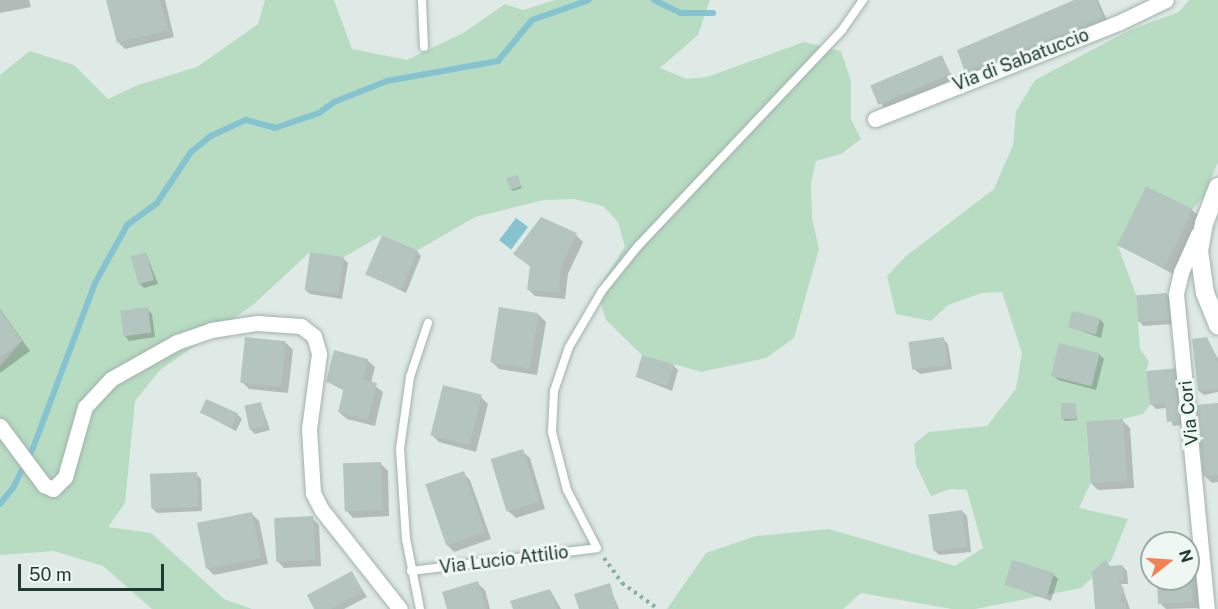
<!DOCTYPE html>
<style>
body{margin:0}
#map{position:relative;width:1218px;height:609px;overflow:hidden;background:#dfeae6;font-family:"Public Sans",sans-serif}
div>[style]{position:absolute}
.green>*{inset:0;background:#b7dcc2}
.water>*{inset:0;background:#85c3d1;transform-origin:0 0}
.shadow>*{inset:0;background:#0003}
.stream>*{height:6px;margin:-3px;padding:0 3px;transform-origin:3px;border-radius:3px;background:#85c3d1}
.building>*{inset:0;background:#b4c5bf;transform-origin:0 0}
.path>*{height:4px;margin-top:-2px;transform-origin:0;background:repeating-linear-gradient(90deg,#7eafa1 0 3px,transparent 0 7.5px)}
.roads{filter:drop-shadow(0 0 2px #a2b2ad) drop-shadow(0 0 2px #a2b2ad)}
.service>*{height:8px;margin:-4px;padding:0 4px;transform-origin:4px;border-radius:4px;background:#fff}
.minor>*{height:15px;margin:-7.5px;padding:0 7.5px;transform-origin:7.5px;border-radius:7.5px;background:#fff}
.tertiary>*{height:18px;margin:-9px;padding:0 9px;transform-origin:9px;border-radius:9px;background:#fff}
span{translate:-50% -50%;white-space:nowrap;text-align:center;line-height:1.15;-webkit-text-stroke:6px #eff7f3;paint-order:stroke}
.street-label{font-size:18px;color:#203a34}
.north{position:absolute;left:1140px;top:531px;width:60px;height:60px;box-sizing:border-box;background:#eff7f3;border:2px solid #9caba7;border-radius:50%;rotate:73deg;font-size:16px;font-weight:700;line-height:24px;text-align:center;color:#203a34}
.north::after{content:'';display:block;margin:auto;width:21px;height:27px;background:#f48053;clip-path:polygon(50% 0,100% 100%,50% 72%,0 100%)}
.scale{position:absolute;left:18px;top:564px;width:146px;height:27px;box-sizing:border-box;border:3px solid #203a34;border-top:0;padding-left:8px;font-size:18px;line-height:21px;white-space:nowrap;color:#203a34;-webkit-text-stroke:4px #eff7f3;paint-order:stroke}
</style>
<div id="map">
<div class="green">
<div style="clip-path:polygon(265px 0,334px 0,352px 49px,407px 60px,465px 32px,505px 4px,523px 10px,555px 0,710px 0,698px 35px,660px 68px,687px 79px,707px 77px,804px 42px,841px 51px,851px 81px,851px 119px,861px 139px,841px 154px,816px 161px,811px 183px,812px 218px,819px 249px,794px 338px,766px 358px,701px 372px,642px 355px,606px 320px,597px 290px,625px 247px,618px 222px,603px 206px,574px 199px,544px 200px,475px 217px,418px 250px,382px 235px,344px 257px,310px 252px,254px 304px,160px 370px,135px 401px,125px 503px,108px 527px,151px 533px,224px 599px,252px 609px,152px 609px,103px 566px,54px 551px,0 555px,0 366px,22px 341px,0 310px,0 75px,30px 51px,74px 65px,108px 99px,138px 85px,197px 67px,258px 24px)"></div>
<div style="clip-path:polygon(1189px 0,1218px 0,1218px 162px,1204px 196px,1193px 209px,1146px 186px,1118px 246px,1136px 295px,1140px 349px,1149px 362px,1146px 371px,1150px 405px,1143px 414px,1123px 419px,1086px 422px,1090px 484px,1079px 508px,1128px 519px,1111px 561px,1081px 588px,975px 609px,952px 609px,861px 593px,843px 609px,667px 609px,706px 553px,756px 536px,829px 529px,955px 566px,983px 548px,967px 490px,950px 489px,931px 496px,916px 465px,914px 444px,929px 432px,987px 426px,1016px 389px,1022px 353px,1002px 292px,982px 293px,948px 305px,931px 321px,896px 314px,887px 276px,905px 257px,994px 189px,1013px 145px,1016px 111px,1035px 80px,1130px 30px,1179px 12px)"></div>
</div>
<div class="water">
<div style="left:516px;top:218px;width:15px;height:28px;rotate:37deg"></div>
</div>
<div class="shadow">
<div style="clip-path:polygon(0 0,29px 0,31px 7px,0 13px)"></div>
<div style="clip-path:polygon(108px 0,165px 0,174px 37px,125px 49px,118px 42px)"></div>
<div style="clip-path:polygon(1078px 0,1098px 0,1112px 31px)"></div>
<div style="clip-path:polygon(941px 57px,954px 79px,886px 110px,882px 105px,873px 88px)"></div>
<div style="clip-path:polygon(517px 177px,522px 188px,513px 191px,511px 189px)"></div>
<div style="clip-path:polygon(1192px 210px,1200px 217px,1173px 274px,1119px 245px)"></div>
<div style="clip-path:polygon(576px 235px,583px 242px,568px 274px,565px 299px,535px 296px,528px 289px,532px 268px,515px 254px)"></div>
<div style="clip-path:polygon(417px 251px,421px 256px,406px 293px,367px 274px)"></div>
<div style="clip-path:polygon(146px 253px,158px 284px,144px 288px,139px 283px)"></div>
<div style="clip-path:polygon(343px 258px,348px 263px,342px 299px,310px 294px,305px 290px)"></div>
<div style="clip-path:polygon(1167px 295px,1172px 300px,1173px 324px,1143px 326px,1139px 321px)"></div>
<div style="clip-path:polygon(501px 308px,539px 315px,546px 322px,537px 375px,499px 369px,492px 362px)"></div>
<div style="clip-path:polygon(0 309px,30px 351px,0 373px)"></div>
<div style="clip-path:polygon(147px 309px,152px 314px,155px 337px,129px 341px,125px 336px)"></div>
<div style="clip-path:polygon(1100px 319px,1104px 324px,1101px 338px,1070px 327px)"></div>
<div style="clip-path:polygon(1207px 338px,1218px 359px,1218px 392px,1204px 395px,1199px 391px)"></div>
<div style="clip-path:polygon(943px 339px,948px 344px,952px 369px,920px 374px,915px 370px)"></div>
<div style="clip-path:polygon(286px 343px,293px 350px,288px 393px,249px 389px,242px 382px)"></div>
<div style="clip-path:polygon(1099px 354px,1104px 359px,1096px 390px,1058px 380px,1053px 375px)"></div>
<div style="clip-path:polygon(367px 360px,375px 367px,371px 383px,383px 392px,375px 426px,347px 419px,339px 412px,345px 391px,328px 382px)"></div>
<div style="clip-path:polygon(673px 365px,678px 370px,672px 391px,637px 377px)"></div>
<div style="clip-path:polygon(1177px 369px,1187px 424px,1173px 426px,1167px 408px,1156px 409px,1151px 404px)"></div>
<div style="clip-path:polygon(481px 397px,488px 404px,476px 452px,439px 442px,432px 435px)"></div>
<div style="clip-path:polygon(261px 404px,270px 430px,255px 434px,250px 429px)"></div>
<div style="clip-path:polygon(1075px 404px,1077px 420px,1065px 421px,1063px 419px)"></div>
<div style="clip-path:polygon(1218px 405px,1218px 482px,1212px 483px,1205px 476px)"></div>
<div style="clip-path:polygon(202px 413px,237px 414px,242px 419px,236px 431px)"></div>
<div style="clip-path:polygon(1123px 421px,1130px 428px,1134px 488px,1098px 490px,1091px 483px)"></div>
<div style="clip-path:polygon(522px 451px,530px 458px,545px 509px,516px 518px,508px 511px)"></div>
<div style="clip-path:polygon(381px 464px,388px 471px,389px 516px,353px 518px,346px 510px)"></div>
<div style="clip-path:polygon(463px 473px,470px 480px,491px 539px,454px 552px,447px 545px)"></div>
<div style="clip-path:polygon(196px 474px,201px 479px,202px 511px,157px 513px,152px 508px)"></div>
<div style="clip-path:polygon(962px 511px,967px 516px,971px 552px,939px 555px,935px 551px)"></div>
<div style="clip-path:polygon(252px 514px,259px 521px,268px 564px,214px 575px,207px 568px)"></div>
<div style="clip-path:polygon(312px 518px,319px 525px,321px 566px,284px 568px,277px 561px)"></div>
<div style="clip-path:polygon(1188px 548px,1196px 555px,1199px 608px,1166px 609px,1160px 603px,1158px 579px,1188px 579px)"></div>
<div style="clip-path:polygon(1122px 566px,1127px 571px,1128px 584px,1121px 584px,1130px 609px,1096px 609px,1110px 567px)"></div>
<div style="clip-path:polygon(352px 573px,367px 597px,344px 609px,316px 609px)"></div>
<div style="clip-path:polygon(1053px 574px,1058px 579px,1051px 601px,1006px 584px)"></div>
<div style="clip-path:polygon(477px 583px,485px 590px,490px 609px,448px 609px)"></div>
<div style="clip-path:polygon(609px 585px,619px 609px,580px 609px)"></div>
<div style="clip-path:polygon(550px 590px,561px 609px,514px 609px)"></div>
</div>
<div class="stream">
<div style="left:654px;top:0;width:30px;rotate:26deg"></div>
<div style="left:681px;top:13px;width:32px"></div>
<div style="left:0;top:504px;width:21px;rotate:-51deg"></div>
<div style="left:13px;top:488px;width:45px;rotate:-63.4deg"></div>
<div style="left:33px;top:448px;width:176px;rotate:-69.4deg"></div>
<div style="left:95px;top:283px;width:31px;rotate:-61deg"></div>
<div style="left:110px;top:256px;width:35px;rotate:-61deg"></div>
<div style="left:127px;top:225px;width:37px;rotate:-36deg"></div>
<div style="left:157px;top:203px;width:61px;rotate:-56.3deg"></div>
<div style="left:191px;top:152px;width:26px;rotate:-39deg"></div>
<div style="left:211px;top:136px;width:38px;rotate:-25deg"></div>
<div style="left:246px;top:120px;width:30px;rotate:15deg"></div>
<div style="left:275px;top:128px;width:46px;rotate:-18.8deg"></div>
<div style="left:319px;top:113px;width:19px;rotate:-36deg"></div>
<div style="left:334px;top:102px;width:57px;rotate:-21.6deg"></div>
<div style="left:387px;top:81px;width:113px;rotate:-10.2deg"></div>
<div style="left:498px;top:61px;width:53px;rotate:-50.3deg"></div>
<div style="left:532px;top:20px;width:60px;rotate:-19.3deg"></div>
</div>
<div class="building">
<div style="clip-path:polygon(106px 0,160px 0,168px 30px,117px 43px)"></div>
<div style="clip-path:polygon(1074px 0,1096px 0,1105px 23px,967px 78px,957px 50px)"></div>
<div style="left:942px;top:55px;width:21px;height:78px;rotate:67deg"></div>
<div style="clip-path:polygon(518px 175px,521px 186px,510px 190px,506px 178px)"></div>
<div style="left:1146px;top:186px;width:52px;height:66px;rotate:26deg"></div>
<div style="clip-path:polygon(541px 217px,577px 233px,561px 266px,559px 293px,527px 290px,530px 266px,513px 254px)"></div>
<div style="left:382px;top:235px;width:39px;height:43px;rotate:23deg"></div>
<div style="left:146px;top:252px;width:29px;height:16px;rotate:74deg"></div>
<div style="left:310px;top:252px;width:34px;height:38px;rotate:8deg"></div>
<div style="left:1167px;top:293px;width:27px;height:31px;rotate:86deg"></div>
<div style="left:148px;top:307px;width:26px;height:28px;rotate:83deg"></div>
<div style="left:499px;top:307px;width:40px;height:56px;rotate:9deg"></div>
<div style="clip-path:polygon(0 310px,22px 341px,0 357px)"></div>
<div style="left:1072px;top:311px;width:29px;height:17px;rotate:14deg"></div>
<div style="left:245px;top:337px;width:41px;height:46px;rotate:6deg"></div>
<div style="left:944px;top:337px;width:28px;height:36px;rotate:82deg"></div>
<div style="clip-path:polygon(1207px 337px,1218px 363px,1218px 389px,1198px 391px,1192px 339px)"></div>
<div style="left:1059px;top:343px;width:42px;height:34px;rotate:14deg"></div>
<div style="clip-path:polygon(334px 350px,368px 359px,363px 380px,377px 383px,368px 420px,338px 412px,344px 387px,326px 382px)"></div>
<div style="left:642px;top:355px;width:33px;height:23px;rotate:16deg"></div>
<div style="clip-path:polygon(1178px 368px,1183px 420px,1167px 422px,1165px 403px,1150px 405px,1146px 371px)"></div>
<div style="left:443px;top:385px;width:40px;height:52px;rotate:14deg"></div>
<div style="left:206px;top:399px;width:35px;height:15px;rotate:24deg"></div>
<div style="left:261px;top:402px;width:25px;height:17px;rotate:78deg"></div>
<div style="left:1061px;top:403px;width:15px;height:16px"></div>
<div style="clip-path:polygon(1218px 403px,1218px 475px,1203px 476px,1196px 405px)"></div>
<div style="left:1123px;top:419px;width:62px;height:37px;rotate:86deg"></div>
<div style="left:523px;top:449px;width:55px;height:34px;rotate:73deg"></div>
<div style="left:381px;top:462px;width:48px;height:38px;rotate:88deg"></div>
<div style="left:464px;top:471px;width:65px;height:41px;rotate:71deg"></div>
<div style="left:197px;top:472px;width:35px;height:47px;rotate:88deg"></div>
<div style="left:962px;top:510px;width:37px;height:34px;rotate:82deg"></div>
<div style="left:252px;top:512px;width:47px;height:56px;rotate:79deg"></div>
<div style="left:313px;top:516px;width:44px;height:39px;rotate:87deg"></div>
<div style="clip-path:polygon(1188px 555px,1193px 602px,1158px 604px,1157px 579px,1188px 579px)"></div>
<div style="left:1012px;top:560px;width:44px;height:26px;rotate:17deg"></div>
<div style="clip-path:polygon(1105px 560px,1110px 566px,1123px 565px,1124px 580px,1118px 580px,1124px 589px,1120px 602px,1126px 602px,1126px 609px,1095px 609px,1092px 572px)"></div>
<div style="clip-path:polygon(352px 571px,363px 592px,331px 609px,314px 609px,307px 595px)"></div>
<div style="clip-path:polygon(478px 581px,486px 609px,447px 609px,442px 592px)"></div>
<div style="clip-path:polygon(610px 583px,617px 609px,579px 609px,574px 594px)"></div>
<div style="clip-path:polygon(550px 589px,557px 609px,513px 609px,510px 601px)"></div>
</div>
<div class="path">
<div style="left:604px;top:558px;width:31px;rotate:54deg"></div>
<div style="left:622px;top:583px;width:44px;rotate:35.8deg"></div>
</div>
<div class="roads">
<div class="service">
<div style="left:422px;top:0;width:47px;rotate:87.6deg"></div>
<div style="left:411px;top:571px;width:187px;rotate:-7deg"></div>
<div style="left:597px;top:548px;width:65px;rotate:-117.3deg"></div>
<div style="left:567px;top:490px;width:60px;rotate:-104.5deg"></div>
<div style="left:552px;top:432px;width:41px;rotate:-87.2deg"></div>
<div style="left:554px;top:391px;width:46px;rotate:-71.2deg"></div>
<div style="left:569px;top:347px;width:65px;rotate:-59.5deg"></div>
<div style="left:602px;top:291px;width:58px;rotate:-51.3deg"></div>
<div style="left:638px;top:246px;width:297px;rotate:-46.6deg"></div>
<div style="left:842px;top:30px;width:37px;rotate:-55deg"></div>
<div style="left:420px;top:609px;width:71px;rotate:-101.3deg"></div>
<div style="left:406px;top:539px;width:90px;rotate:-93.8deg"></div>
<div style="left:400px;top:449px;width:73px;rotate:-82.1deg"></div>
<div style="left:410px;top:377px;width:57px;rotate:-71.6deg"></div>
</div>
<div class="minor">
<div style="left:875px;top:119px;width:261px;rotate:-21.6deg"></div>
<div style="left:1118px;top:23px;width:53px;rotate:-25.6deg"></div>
<div style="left:1198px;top:234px;width:42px;rotate:114.1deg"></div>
<div style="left:1181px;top:272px;width:23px;rotate:103deg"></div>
<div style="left:1176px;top:294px;width:317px;rotate:84.4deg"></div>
<div style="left:0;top:426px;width:74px;rotate:53.3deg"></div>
<div style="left:44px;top:485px;width:10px;rotate:24deg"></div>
<div style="left:53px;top:489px;width:17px;rotate:-45deg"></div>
<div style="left:65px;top:477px;width:73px;rotate:-74.1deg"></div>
<div style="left:85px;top:407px;width:38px;rotate:-47deg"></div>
<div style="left:111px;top:379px;width:76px;rotate:-29.3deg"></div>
<div style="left:177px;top:342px;width:36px;rotate:-19deg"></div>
<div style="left:211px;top:330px;width:47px;rotate:-8.7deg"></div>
<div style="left:257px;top:323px;width:44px;rotate:3.9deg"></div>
<div style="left:301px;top:326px;width:16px;rotate:38deg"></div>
<div style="left:314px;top:336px;width:19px;rotate:74deg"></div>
<div style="left:319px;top:354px;width:76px;rotate:97.6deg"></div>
<div style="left:309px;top:429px;width:64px;rotate:86.4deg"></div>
<div style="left:313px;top:493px;width:18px;rotate:63deg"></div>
<div style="left:321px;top:509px;width:127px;rotate:51.7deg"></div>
</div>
<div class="tertiary">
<div style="left:1218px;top:187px;width:39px;rotate:111deg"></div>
<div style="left:1204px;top:223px;width:28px;rotate:100deg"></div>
<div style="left:1199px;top:251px;width:42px;rotate:81.9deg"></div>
<div style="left:1205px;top:293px;width:35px;rotate:68deg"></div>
</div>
</div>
<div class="street-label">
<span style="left:1021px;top:60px;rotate:-21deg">Via di Sabatuccio</span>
<span style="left:1189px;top:413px;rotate:-96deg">Via Cori</span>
<span style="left:504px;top:560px;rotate:-7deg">Via Lucio Attilio</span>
</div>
<div class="north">N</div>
<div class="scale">50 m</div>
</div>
